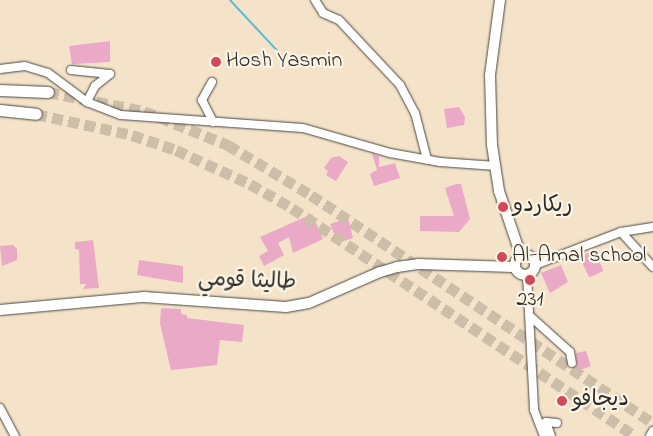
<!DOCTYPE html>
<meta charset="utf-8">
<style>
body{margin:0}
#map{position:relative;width:653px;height:436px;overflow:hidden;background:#f4e3c8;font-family:"Indie Flower","Playpen Sans Arabic",sans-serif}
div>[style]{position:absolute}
.stream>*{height:2px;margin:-1px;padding:0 1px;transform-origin:1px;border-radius:1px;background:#59bbd7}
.building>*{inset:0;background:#eaa9c6;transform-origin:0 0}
.highway-tunnel>*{height:11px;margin-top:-5.5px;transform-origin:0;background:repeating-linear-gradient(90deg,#ccbea9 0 11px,transparent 0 16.5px)}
.roads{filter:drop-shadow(0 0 1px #494743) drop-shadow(0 0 1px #494743)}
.minor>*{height:8px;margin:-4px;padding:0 4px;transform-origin:4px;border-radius:4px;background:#fff}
.major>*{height:10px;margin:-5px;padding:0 5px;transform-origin:5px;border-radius:5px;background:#fff}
.major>.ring{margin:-5px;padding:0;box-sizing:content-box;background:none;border:10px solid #fff;border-radius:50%}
.highway>*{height:11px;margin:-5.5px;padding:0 5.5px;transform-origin:5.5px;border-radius:5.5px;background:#fff}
.dots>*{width:14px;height:14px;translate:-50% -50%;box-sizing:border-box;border:2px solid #fcf5e5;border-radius:50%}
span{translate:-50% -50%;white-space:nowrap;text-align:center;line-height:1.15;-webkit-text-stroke:4.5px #fcf5e5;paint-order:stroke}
.poi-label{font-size:22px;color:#2b2b2b}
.left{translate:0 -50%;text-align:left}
.street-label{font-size:22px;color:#2b2b2b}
</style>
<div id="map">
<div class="stream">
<div style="left:230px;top:0;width:78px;rotate:47.1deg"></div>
</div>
<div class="building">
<div style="clip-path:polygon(110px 41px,110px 62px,72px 64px,69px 46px)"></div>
<div style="clip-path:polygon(459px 107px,465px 117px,464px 125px,447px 128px,444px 109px)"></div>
<div style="clip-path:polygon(372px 154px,379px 156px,379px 167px,395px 163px,400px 178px,374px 186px,370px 174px,377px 170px)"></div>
<div style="clip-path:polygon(339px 156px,348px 162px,336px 181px,326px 175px,328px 171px,324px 168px,331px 158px)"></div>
<div style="clip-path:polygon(456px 184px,461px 184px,470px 219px,459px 232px,420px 231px,420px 216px,454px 216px,445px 188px)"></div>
<div style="clip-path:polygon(312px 214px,323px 239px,293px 253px,289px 237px,278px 243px,284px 255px,264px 266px,259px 256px,268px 251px,260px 237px)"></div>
<div style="clip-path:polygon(348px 218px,353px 238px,338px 243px,330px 224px)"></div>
<div style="clip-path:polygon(93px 240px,99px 288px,83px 289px,86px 284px,80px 284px,79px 250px,75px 249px,75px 242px)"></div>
<div style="clip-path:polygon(13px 245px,17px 249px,17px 260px,2px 266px,0 246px)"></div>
<div style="left:594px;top:250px;width:23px;height:16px;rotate:65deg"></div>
<div style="clip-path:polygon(139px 260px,183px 266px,183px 283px,137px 275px)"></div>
<div style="clip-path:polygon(561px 265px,568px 282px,550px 293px,541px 273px)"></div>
<div style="clip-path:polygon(161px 308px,181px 309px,181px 314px,187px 315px,187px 318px,244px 325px,242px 342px,220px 340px,217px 365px,171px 370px,160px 324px)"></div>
<div style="clip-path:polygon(586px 351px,591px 366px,577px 371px,576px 353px)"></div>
</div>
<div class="highway-tunnel">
<div style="left:48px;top:92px;width:98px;rotate:11.2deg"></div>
<div style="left:144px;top:111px;width:91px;rotate:22deg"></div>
<div style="left:228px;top:145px;width:97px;rotate:31.1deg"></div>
<div style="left:311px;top:195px;width:411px;rotate:33.7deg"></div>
<div style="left:36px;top:114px;width:98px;rotate:12.3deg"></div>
<div style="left:132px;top:135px;width:46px;rotate:18.8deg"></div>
<div style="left:176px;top:150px;width:81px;rotate:24.7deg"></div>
<div style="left:250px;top:184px;width:48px;rotate:29.7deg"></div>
<div style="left:292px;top:208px;width:412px;rotate:33.6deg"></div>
</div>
<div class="roads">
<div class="minor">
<div style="left:315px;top:0;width:15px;rotate:58deg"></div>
<div style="left:323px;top:13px;width:17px;rotate:24deg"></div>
<div style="left:339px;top:20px;width:89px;rotate:46.8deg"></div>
<div style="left:400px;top:85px;width:32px;rotate:62deg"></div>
<div style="left:415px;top:113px;width:48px;rotate:75.4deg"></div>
<div style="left:0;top:69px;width:25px;rotate:-7deg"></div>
<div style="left:25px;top:66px;width:24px;rotate:17deg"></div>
<div style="left:48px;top:73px;width:49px;rotate:36.6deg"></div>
<div style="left:87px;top:102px;width:36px;rotate:21deg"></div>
<div style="left:121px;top:115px;width:182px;rotate:4.1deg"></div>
<div style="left:303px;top:128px;width:91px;rotate:16deg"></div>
<div style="left:390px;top:153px;width:51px;rotate:10.2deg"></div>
<div style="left:440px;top:162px;width:56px;rotate:4.1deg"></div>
<div style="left:71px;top:70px;width:39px;rotate:6deg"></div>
<div style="left:110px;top:74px;width:19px;rotate:141deg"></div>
<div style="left:95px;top:86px;width:18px;rotate:117deg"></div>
<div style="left:212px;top:82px;width:21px;rotate:119deg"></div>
<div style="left:202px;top:100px;width:25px;rotate:63deg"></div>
<div style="left:621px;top:232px;width:47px;rotate:47.6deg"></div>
<div style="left:535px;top:265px;width:92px;rotate:-21deg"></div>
<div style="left:621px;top:232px;width:32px;rotate:-9deg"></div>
<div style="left:527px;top:275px;width:135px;rotate:87deg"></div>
<div style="left:534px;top:410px;width:28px;rotate:69deg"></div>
<div style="left:531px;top:317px;width:52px;rotate:41.9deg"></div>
<div style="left:570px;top:352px;width:11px;rotate:80deg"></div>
<div style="left:0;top:408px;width:32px;rotate:62deg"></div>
<div style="left:551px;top:436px;width:15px;rotate:-110deg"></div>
<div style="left:546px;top:422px;width:11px;rotate:5deg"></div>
<div style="left:650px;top:436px;width:6px;rotate:-59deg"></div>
</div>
<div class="major">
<div style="left:500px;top:0;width:76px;rotate:97.6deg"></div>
<div style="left:490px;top:75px;width:70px;rotate:88.4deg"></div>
<div style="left:492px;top:145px;width:47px;rotate:81.3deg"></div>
<div style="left:499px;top:191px;width:69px;rotate:71.3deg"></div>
<div class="ring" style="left:515px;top:255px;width:10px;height:10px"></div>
<div style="left:0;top:310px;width:145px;rotate:-5.2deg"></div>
<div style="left:144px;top:297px;width:142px;rotate:4deg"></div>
<div style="left:286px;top:307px;width:23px;rotate:-10deg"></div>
<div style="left:309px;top:303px;width:77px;rotate:-23.6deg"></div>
<div style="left:380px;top:272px;width:18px;rotate:-16deg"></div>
<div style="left:397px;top:267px;width:21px;rotate:-8deg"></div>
<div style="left:418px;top:264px;width:97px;rotate:1.8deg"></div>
</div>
<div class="highway">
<div style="left:0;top:90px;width:48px;rotate:2.4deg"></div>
<div style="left:0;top:110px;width:36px;rotate:6deg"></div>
</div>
</div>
<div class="dots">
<div style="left:216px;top:62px;background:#d1495b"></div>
<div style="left:503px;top:207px;background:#d1495b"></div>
<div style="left:502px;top:257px;background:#d1495b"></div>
<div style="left:530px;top:280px;background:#d1495b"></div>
<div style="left:562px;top:401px;background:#d1495b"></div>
</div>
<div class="poi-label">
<span class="left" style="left:226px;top:62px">Hosh Yasmin</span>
<span class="left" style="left:513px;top:207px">ريكاردو</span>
<span class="left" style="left:512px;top:257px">Al-Amal school</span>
<span style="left:530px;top:301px">231</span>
<span class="left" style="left:572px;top:401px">ديجافو</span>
</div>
<div class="street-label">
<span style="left:247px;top:282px;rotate:2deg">طاليثا قومي</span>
</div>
</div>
